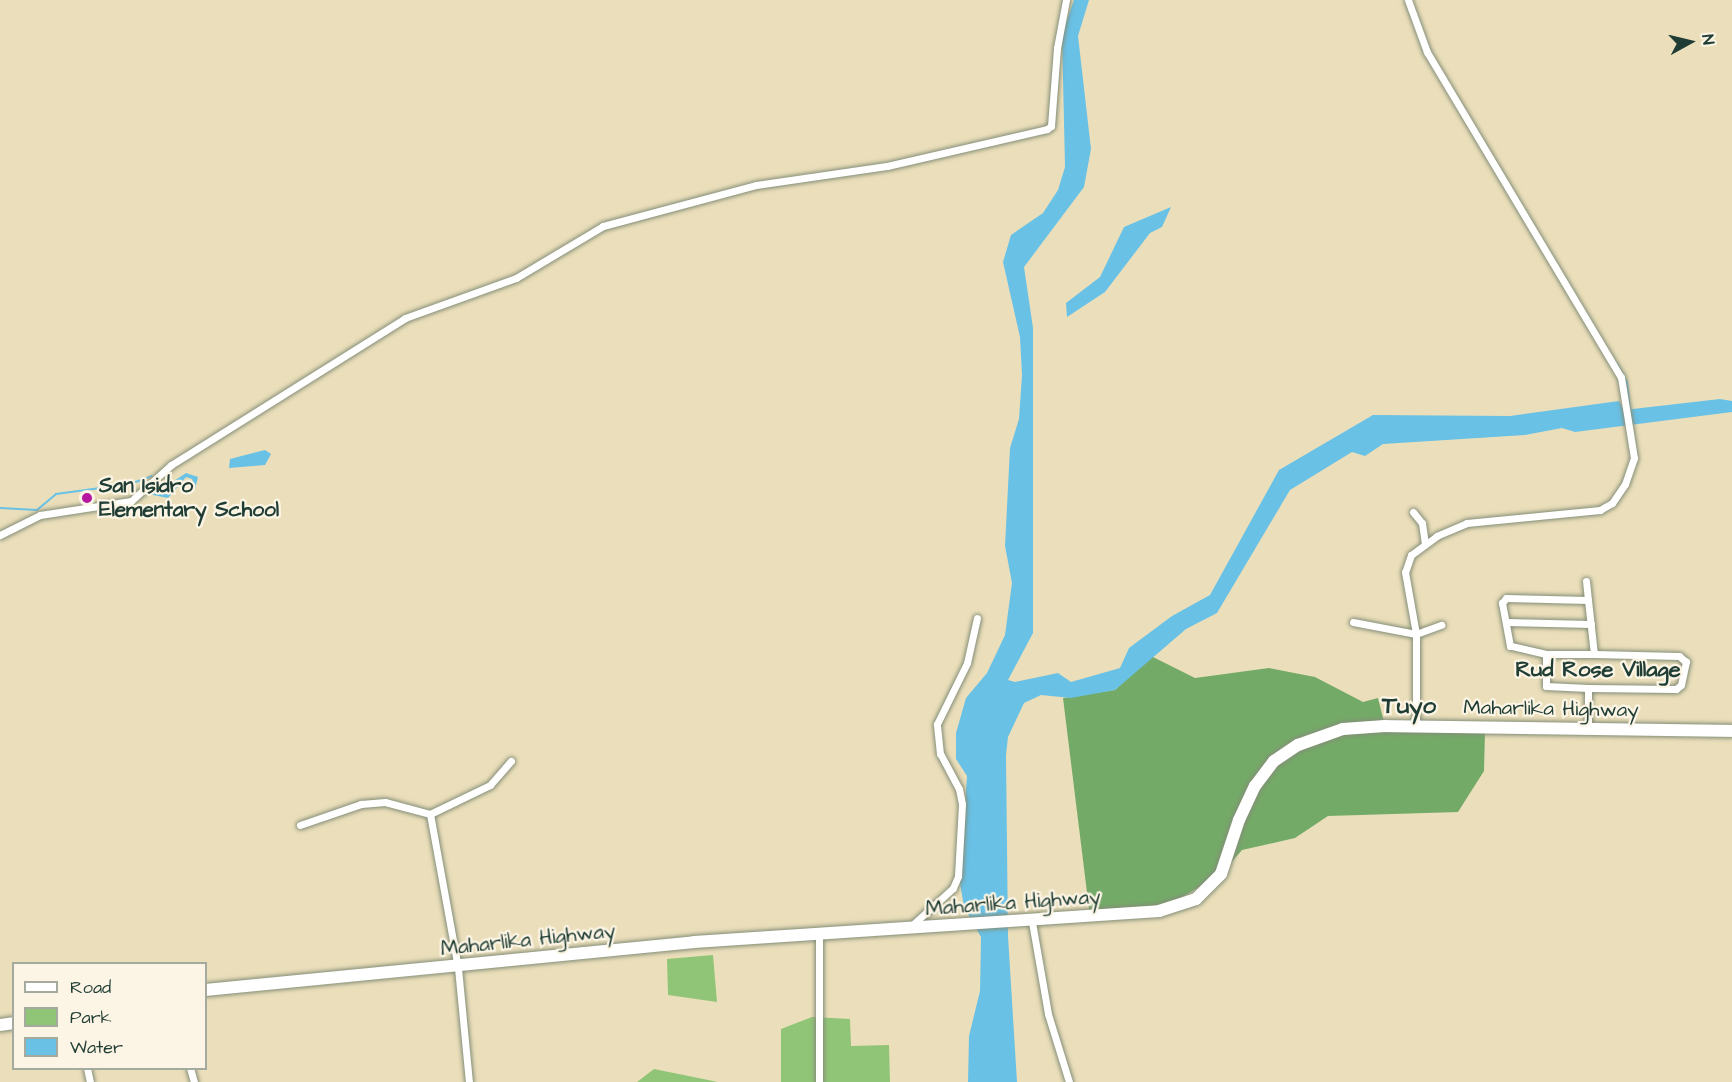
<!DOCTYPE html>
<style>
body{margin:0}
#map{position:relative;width:1732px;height:1082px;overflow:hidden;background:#ebdfbb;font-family:"Architects Daughter",sans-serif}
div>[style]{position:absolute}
.green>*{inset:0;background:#90c577}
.forest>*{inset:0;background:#74aa68}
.water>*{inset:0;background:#69c1e6}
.stream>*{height:2px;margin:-1px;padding:0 1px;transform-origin:1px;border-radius:1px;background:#69c1e6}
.roads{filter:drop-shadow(0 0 2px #858e78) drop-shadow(0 0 2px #858e78)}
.minor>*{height:7px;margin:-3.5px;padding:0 3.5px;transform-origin:3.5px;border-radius:3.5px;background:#fff}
.trunk>*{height:12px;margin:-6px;padding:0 6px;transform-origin:6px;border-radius:6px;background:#fff}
.dots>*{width:16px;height:16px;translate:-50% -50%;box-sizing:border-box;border:3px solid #fcf5e5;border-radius:50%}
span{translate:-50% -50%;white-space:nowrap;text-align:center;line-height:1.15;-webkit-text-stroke:4.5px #fcf5e5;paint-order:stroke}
.poi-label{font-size:21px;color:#1f3d34;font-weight:700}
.left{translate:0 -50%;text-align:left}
.street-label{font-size:21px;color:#1f3d34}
.neighbourhood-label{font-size:22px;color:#1f3d34;font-weight:700}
.quarter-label{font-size:24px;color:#1f3d34;font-weight:700}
.legend{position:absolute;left:12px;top:962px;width:195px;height:108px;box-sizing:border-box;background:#fcf5e5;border:2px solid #a4ab9e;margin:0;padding:8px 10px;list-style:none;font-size:18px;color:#1f3d34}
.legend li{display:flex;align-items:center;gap:12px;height:30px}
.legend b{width:30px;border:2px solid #a4ab9e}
.north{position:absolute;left:1660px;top:12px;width:60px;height:60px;-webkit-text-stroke:4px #fcf5e5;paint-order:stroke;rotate:82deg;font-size:16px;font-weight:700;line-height:24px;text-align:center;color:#1f3d34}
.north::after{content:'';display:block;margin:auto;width:21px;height:27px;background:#1f3d34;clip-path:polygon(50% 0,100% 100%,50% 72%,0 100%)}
</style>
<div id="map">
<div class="green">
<div style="clip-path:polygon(713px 955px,717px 1002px,668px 995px,667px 959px)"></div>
<div style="clip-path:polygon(812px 1017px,850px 1019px,851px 1046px,889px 1045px,890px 1082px,781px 1082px,781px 1029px)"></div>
<div style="clip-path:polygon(654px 1069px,718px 1082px,637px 1082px)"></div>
</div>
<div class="forest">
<div style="clip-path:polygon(1151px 656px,1195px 678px,1269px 668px,1315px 677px,1363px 702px,1378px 698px,1385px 726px,1485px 732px,1484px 771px,1458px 812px,1328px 816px,1295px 838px,1242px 850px,1221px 874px,1159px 911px,1090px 917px,1063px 698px,1115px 690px)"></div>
</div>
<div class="water">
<div style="clip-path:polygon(1074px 0,1089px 0,1078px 36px,1091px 149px,1084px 187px,1024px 267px,1033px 328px,1033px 633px,1008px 680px,1015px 682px,1058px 673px,1071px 682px,1120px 668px,1129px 648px,1172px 616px,1210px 595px,1279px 470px,1373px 415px,1510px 416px,1619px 401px,1624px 410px,1720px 399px,1732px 401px,1732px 412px,1575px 432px,1562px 428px,1525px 435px,1383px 444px,1365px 456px,1352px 452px,1290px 490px,1217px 613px,1186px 629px,1115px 690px,1071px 698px,1041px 695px,1024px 703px,1008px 737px,1006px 755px,1008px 936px,1017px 1082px,968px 1082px,969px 1036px,980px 991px,981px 937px,964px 907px,960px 883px,967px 776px,956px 759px,956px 733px,966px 698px,987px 673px,1005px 635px,1012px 583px,1005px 546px,1010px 448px,1019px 419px,1022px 375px,1020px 337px,1003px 262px,1011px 235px,1043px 213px,1058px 190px,1065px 167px,1062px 34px)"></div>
<div style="clip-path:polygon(1171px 207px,1162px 227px,1150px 233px,1105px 292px,1067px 317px,1066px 303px,1100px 277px,1124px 227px)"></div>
<div style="clip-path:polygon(265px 450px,271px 454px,265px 465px,229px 468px,230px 459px)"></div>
<div style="clip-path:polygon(186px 473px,198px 477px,195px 489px,192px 479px,186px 477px,168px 498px,148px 494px,151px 486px,165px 487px)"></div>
</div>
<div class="stream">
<div style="left:1617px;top:364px;width:21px;rotate:61deg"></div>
<div style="left:1627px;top:382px;width:27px;rotate:84deg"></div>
<div style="left:0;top:508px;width:37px;rotate:3deg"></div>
<div style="left:37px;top:510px;width:25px;rotate:-40deg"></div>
<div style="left:56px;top:494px;width:75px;rotate:-7.7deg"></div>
<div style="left:130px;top:484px;width:23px;rotate:-20deg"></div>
</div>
<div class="roads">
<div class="minor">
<div style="left:1408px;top:0;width:55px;rotate:69.9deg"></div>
<div style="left:1427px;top:52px;width:378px;rotate:59.2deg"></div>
<div style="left:1621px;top:377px;width:82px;rotate:80.9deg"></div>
<div style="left:1634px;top:458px;width:28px;rotate:109deg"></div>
<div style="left:1625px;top:484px;width:23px;rotate:124deg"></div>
<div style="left:1612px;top:503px;width:14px;rotate:150deg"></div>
<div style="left:1600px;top:510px;width:134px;rotate:174.4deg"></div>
<div style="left:1467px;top:523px;width:33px;rotate:157deg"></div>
<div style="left:1437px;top:536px;width:32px;rotate:144deg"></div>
<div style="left:1411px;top:555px;width:18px;rotate:109deg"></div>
<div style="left:1405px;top:572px;width:63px;rotate:79.9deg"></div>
<div style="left:1416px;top:634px;width:92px;rotate:90deg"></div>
<div style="left:1413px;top:512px;width:14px;rotate:51deg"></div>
<div style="left:1422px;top:523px;width:21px;rotate:82deg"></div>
<div style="left:0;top:535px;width:45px;rotate:-26.6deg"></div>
<div style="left:40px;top:515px;width:92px;rotate:-8.7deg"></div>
<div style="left:131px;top:501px;width:54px;rotate:-42deg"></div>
<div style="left:171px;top:465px;width:276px;rotate:-32.1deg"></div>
<div style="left:405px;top:318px;width:118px;rotate:-19.8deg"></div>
<div style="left:516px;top:278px;width:101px;rotate:-30.9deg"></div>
<div style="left:603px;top:226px;width:158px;rotate:-15deg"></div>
<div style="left:756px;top:185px;width:132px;rotate:-8.3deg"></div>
<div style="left:887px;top:166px;width:164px;rotate:-13deg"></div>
<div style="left:1047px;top:129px;width:5px;rotate:-37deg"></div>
<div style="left:1051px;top:126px;width:78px;rotate:-85.6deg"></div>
<div style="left:1057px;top:48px;width:49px;rotate:-79.4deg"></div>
<div style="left:1586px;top:581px;width:19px;rotate:84deg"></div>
<div style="left:1506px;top:598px;width:82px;rotate:1.4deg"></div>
<div style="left:1588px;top:600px;width:54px;rotate:83.7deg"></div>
<div style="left:1594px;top:654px;width:48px;rotate:180deg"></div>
<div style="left:1546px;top:654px;width:37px;rotate:-167deg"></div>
<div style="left:1510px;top:646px;width:44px;rotate:-100.5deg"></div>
<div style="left:1502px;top:603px;width:6px;rotate:-51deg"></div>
<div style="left:1353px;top:622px;width:64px;rotate:10.8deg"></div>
<div style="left:1416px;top:634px;width:27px;rotate:-20deg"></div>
<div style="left:1506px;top:622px;width:85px;rotate:1.3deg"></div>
<div style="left:1546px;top:654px;width:32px;rotate:90deg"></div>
<div style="left:1546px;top:686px;width:42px;rotate:2.7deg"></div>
<div style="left:1588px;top:688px;width:41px;rotate:90deg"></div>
<div style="left:1588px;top:688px;width:88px;rotate:0.7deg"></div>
<div style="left:1676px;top:689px;width:6px;rotate:-39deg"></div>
<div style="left:1681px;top:685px;width:24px;rotate:-78deg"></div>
<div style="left:1686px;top:662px;width:9px;rotate:-139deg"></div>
<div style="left:1679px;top:656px;width:85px;rotate:-178.7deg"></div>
<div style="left:430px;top:814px;width:157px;rotate:79.7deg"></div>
<div style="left:458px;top:968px;width:115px;rotate:84.5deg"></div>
<div style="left:300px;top:825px;width:65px;rotate:-19deg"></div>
<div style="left:361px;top:804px;width:24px;rotate:-5deg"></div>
<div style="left:385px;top:802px;width:47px;rotate:14.9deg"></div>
<div style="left:430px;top:814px;width:67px;rotate:-25.8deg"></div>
<div style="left:490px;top:785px;width:32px;rotate:-49deg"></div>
<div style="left:1032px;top:922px;width:93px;rotate:80.1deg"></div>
<div style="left:1048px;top:1014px;width:71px;rotate:72.8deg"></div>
<div style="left:910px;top:927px;width:58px;rotate:-42.2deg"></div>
<div style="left:953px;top:888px;width:13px;rotate:-67deg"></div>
<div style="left:958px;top:876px;width:72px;rotate:-86.8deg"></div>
<div style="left:962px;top:804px;width:15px;rotate:-101deg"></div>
<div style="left:959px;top:789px;width:40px;rotate:-118deg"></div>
<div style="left:940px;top:754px;width:30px;rotate:-96deg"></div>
<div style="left:937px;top:724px;width:68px;rotate:-63.8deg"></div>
<div style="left:967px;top:663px;width:46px;rotate:-77.5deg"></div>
<div style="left:819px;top:935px;width:147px;rotate:90deg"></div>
<div style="left:87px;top:1068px;width:14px;rotate:78deg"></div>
<div style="left:190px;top:1068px;width:15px;rotate:74deg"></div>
</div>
<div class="trunk">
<div style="left:206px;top:990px;width:490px;rotate:-5.6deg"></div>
<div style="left:694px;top:942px;width:466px;rotate:-3.8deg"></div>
<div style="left:1159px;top:911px;width:39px;rotate:-18deg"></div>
<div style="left:1196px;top:899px;width:35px;rotate:-45deg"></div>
<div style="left:1221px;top:874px;width:57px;rotate:-71.6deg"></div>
<div style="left:1239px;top:820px;width:38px;rotate:-65deg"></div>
<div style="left:1255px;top:786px;width:31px;rotate:-53deg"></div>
<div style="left:1274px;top:761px;width:29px;rotate:-34deg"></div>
<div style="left:1298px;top:745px;width:48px;rotate:-19.6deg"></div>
<div style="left:1343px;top:729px;width:42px;rotate:-4.1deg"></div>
<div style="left:1385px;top:726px;width:347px;rotate:0.8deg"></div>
<div style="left:0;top:1025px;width:14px;rotate:-8deg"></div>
</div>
</div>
<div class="dots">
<div style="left:87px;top:498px;background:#b5179e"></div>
</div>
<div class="poi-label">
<span class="left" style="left:99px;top:498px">San Isidro<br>Elementary School</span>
</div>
<div class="street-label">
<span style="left:1551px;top:709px;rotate:1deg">Maharlika Highway</span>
<span style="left:1013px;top:903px;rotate:-4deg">Maharlika Highway</span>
<span style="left:528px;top:940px;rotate:-6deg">Maharlika Highway</span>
</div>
<div class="neighbourhood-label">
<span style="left:1598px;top:670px">Rud Rose Village</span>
</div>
<div class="quarter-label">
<span style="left:1409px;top:707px">Tuyo</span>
</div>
<ul class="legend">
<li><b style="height:8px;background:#fff"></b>Road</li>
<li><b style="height:16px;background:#90c577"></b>Park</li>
<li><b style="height:16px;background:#69c1e6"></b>Water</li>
</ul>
<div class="north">N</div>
</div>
